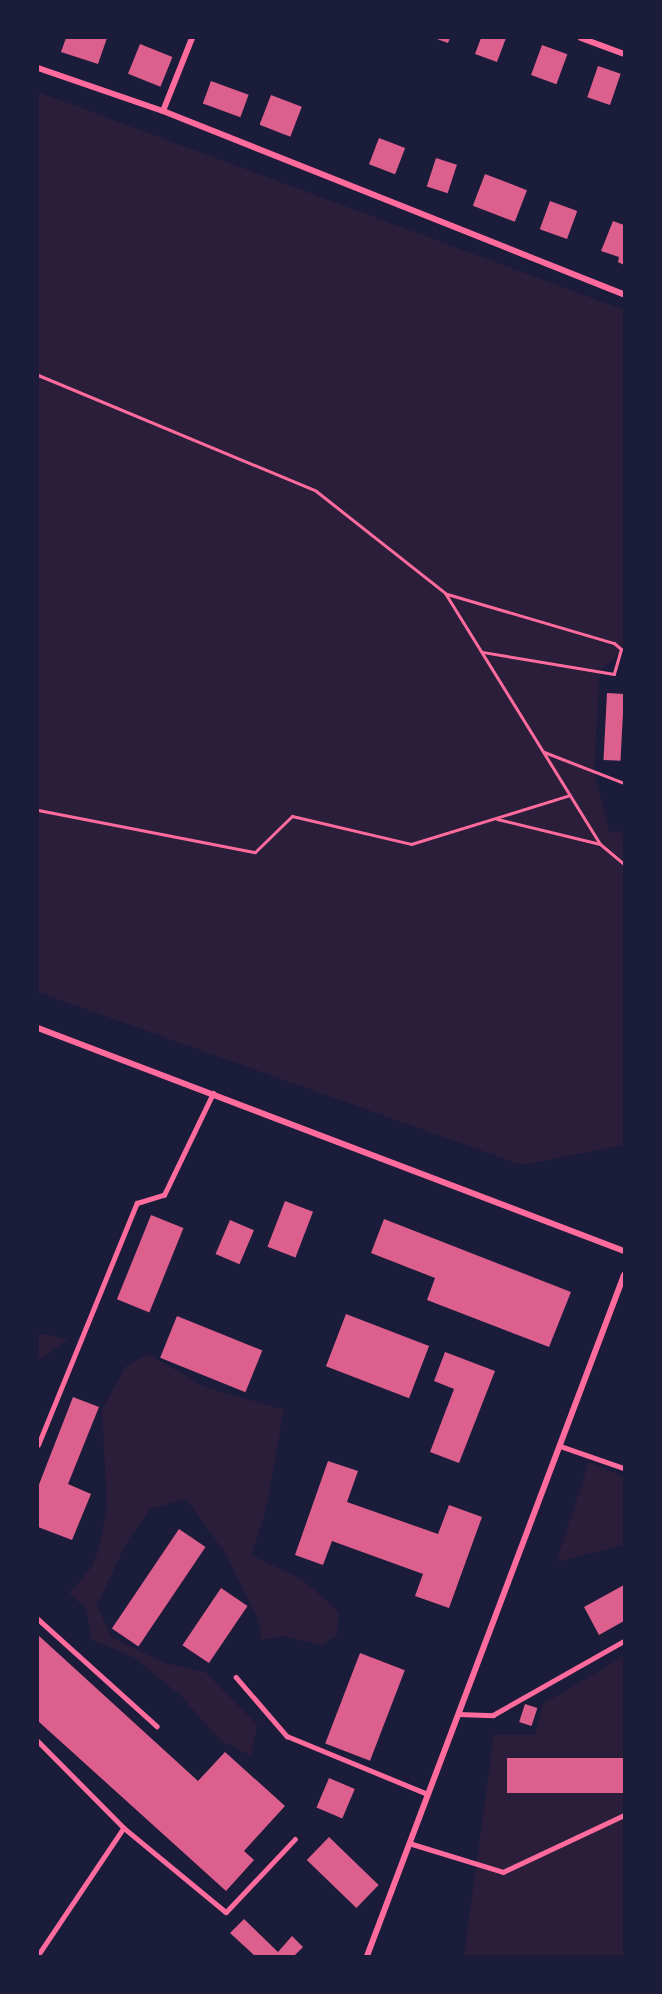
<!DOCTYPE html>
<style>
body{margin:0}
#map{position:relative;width:662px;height:1994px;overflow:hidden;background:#1b1b3a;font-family:"Alegreya Sans",sans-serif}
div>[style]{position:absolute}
.green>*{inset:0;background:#2a1e3b}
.building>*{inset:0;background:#dd5f8e;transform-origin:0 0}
.path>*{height:3px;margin:-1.5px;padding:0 1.5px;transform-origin:1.5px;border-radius:1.5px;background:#ff6b9d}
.service>*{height:4.5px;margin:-2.25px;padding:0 2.25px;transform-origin:2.25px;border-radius:2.25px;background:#ff6b9d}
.minor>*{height:6px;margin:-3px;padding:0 3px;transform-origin:3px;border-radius:3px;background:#ff6b9d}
span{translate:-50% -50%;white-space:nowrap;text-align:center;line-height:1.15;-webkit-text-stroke:4.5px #1b1b3a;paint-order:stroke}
.frame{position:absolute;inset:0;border:39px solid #1b1b3a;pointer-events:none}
</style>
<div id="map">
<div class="green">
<div style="clip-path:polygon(38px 92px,624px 310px,624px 651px,600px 670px,594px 771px,610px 833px,624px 831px,624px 1145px,522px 1165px,38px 992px)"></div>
<div style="clip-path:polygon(38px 1333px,68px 1339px,38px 1361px)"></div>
<div style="clip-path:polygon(148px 1354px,205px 1387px,284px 1410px,266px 1509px,251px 1555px,303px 1580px,339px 1612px,337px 1636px,320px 1645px,282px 1636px,262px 1640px,258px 1620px,226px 1554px,186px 1499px,150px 1509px,125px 1545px,97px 1606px,111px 1637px,165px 1663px,205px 1672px,257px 1725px,251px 1756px,220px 1740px,180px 1695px,135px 1658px,91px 1639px,87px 1610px,69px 1593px,91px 1568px,98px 1552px,107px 1508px,102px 1410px,125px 1367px)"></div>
<div style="clip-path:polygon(589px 1462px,624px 1477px,624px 1545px,556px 1562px)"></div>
<div style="clip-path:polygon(624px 1656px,624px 1956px,464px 1956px,494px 1735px,535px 1735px,543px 1704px)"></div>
</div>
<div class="building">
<div style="clip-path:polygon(66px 38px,107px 38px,98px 64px,61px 52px)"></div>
<div style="clip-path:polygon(434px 38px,450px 38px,448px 43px)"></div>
<div style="clip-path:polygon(481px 38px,506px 38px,497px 62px,475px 54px)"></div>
<div style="left:140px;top:44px;width:35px;height:32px;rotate:22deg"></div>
<div style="left:542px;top:45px;width:27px;height:32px;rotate:20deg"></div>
<div style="left:598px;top:66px;width:24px;height:33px;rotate:19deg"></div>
<div style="left:211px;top:81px;width:40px;height:24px;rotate:20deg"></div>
<div style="left:271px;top:95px;width:33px;height:32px;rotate:21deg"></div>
<div style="left:379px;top:138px;width:28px;height:28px;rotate:21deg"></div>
<div style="left:436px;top:158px;width:22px;height:30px;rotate:18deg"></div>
<div style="left:485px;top:174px;width:45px;height:34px;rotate:21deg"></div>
<div style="left:550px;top:201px;width:29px;height:30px;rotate:20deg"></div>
<div style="clip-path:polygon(613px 221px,624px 225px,624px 265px,618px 262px,619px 257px,601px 251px)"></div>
<div style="left:607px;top:693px;width:17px;height:67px;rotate:3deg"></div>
<div style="left:285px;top:1201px;width:30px;height:49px;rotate:21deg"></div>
<div style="left:151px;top:1215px;width:35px;height:91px;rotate:22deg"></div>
<div style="clip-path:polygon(384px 1219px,571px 1292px,549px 1347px,427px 1300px,435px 1278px,371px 1253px)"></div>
<div style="left:230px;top:1220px;width:26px;height:37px;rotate:23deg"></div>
<div style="left:346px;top:1314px;width:89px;height:56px;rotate:21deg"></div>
<div style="left:177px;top:1316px;width:92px;height:45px;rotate:22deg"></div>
<div style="clip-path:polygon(445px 1352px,495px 1371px,459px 1463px,430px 1452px,454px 1389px,434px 1381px)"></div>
<div style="clip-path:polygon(73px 1397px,99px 1407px,68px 1484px,91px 1494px,72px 1540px,38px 1527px,38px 1487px)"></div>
<div style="clip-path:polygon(328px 1461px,358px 1471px,347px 1502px,438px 1534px,449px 1505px,482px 1517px,449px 1608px,415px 1596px,423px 1574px,332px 1541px,323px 1565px,295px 1555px)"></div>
<div style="left:179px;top:1529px;width:32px;height:120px;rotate:34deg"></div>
<div style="clip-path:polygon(624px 1585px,624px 1621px,599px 1635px,584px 1607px)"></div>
<div style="left:221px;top:1588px;width:32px;height:69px;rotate:34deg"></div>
<div style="clip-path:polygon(38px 1635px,198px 1781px,225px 1752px,285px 1806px,244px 1851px,254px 1860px,226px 1891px,38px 1721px)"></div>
<div style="left:360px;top:1653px;width:48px;height:97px;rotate:21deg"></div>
<div style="left:525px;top:1704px;width:13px;height:19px;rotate:18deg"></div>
<div style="left:624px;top:1758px;width:35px;height:117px;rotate:90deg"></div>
<div style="left:329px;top:1778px;width:28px;height:32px;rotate:23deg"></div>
<div style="left:329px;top:1837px;width:69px;height:32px;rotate:44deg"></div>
<div style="clip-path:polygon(244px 1919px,278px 1952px,292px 1936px,303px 1947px,294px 1956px,255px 1956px,230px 1933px)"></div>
</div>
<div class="path">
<div style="left:38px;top:375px;width:301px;rotate:22.6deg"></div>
<div style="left:316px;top:491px;width:164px;rotate:38.3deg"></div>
<div style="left:445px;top:593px;width:295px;rotate:58.3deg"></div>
<div style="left:600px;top:844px;width:31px;rotate:40deg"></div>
<div style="left:447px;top:594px;width:174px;rotate:16.4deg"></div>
<div style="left:614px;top:643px;width:9px;rotate:41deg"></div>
<div style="left:621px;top:649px;width:26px;rotate:106deg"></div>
<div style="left:614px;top:674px;width:134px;rotate:-170.5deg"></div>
<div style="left:544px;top:752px;width:86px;rotate:21.2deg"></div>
<div style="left:38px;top:810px;width:221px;rotate:11deg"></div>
<div style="left:255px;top:852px;width:52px;rotate:-44.2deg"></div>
<div style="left:292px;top:816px;width:122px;rotate:13.2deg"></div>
<div style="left:411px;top:844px;width:166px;rotate:-17.1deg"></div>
<div style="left:497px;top:819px;width:106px;rotate:13.6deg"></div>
</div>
<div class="service">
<div style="left:38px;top:1445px;width:261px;rotate:-67.8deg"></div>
<div style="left:137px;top:1203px;width:28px;rotate:-17deg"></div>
<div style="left:164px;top:1195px;width:113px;rotate:-64.3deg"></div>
<div style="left:560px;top:1446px;width:68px;rotate:19deg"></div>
<div style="left:38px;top:1619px;width:160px;rotate:42deg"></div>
<div style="left:236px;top:1677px;width:78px;rotate:49.2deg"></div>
<div style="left:287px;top:1736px;width:152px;rotate:22.4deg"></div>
<div style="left:459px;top:1714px;width:34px;rotate:2deg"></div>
<div style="left:493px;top:1715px;width:150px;rotate:-29.5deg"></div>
<div style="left:38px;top:1741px;width:122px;rotate:45.3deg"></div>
<div style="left:124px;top:1828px;width:154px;rotate:123.9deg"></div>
<div style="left:124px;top:1828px;width:132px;rotate:39.5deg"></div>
<div style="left:226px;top:1912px;width:100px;rotate:-46.6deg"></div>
<div style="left:409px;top:1843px;width:98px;rotate:17.1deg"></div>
<div style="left:503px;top:1872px;width:134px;rotate:-25.2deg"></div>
</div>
<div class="minor">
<div style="left:581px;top:38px;width:46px;rotate:20.4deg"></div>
<div style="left:38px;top:68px;width:132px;rotate:19deg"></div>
<div style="left:163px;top:111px;width:496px;rotate:21.7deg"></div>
<div style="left:163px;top:111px;width:79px;rotate:-68.3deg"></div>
<div style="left:38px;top:1028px;width:627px;rotate:20.83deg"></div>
<div style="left:367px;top:1956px;width:728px;rotate:-69.32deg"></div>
</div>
<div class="frame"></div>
</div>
